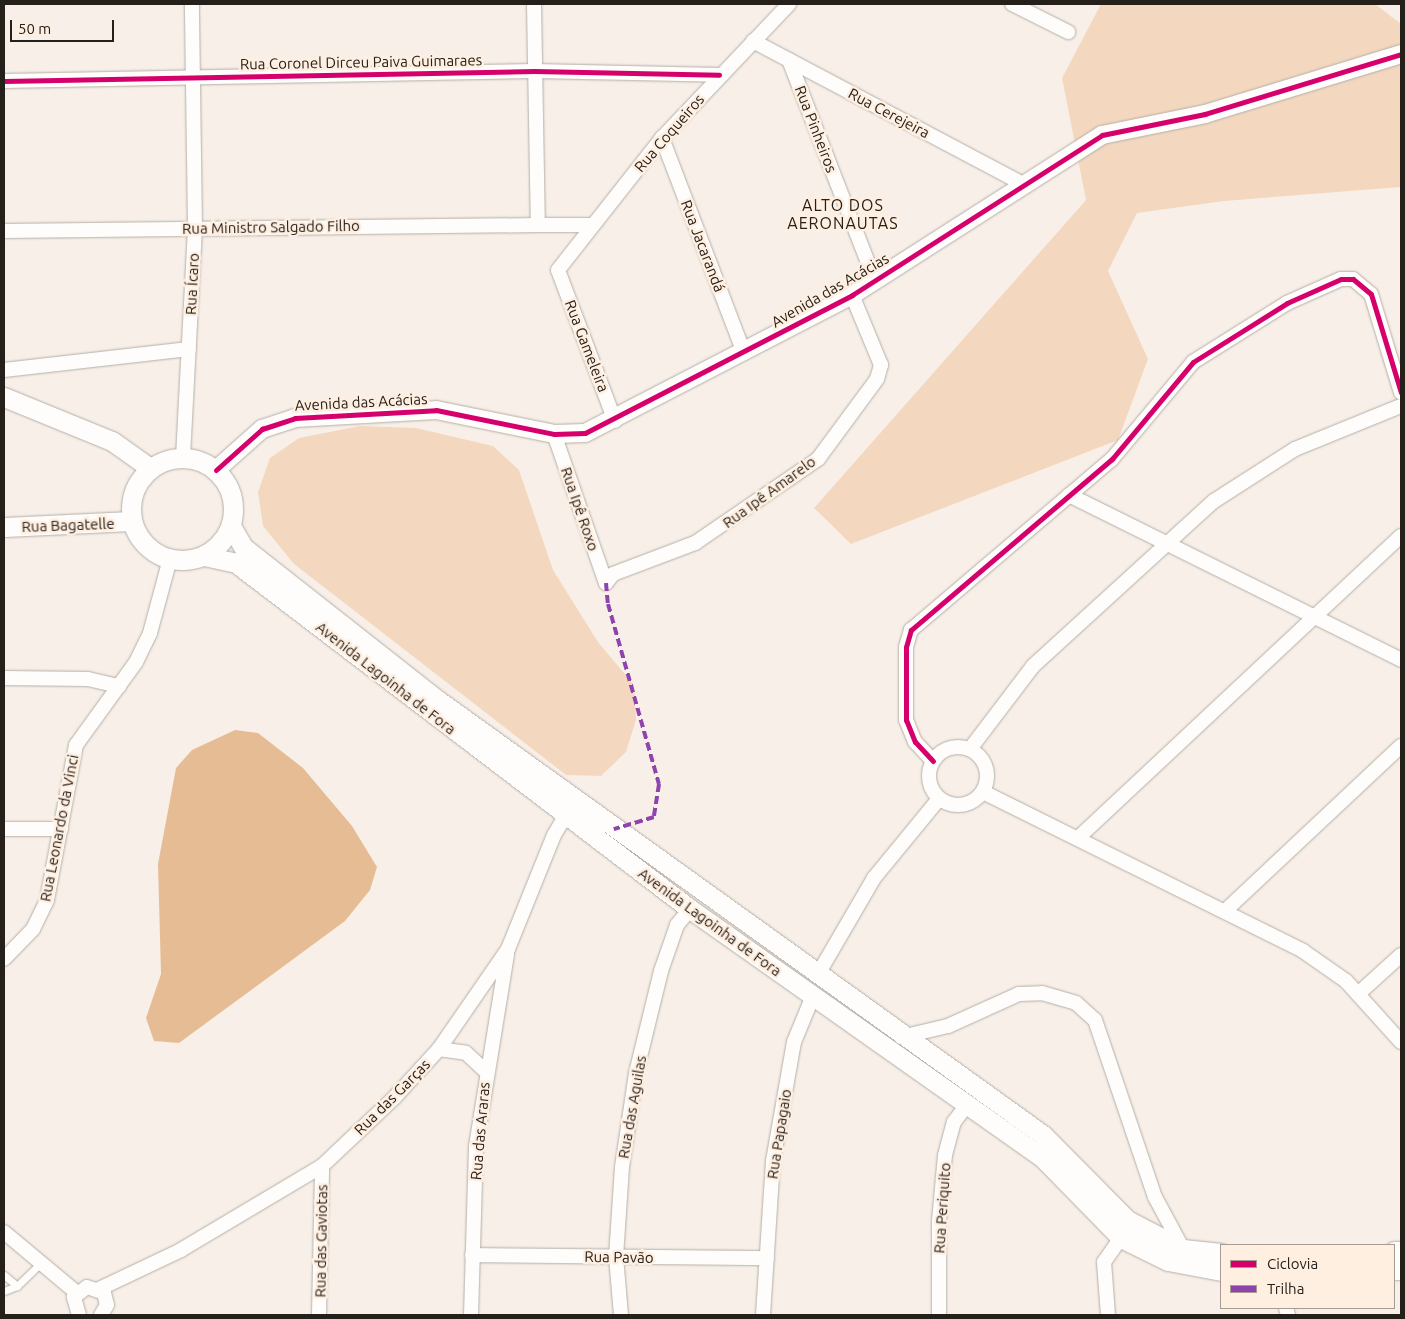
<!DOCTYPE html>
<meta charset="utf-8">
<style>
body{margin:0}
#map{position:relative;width:1405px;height:1319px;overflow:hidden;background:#f8f0e8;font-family:Ubuntu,sans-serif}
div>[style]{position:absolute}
.green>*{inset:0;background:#f3d8bf}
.water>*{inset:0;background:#e6bc94}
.roads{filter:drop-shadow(0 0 1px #b4aea8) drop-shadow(0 0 1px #b4aea8)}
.service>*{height:7px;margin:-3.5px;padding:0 3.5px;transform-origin:3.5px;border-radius:3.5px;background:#fefdfc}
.minor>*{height:14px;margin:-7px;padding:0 7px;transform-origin:7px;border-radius:7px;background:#fefdfc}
.minor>.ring{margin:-7px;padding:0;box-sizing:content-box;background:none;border:14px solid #fefdfc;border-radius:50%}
.tertiary>*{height:18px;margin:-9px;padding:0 9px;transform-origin:9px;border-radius:9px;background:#fefdfc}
.secondary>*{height:19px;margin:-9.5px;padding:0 9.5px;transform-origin:9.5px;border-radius:9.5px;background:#fefdfc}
.secondary>.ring{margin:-9.5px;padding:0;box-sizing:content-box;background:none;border:19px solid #fefdfc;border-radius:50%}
.quiet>*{height:4px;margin-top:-2px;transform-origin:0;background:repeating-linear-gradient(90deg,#8e44ad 0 8px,transparent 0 12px)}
.cycleway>*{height:5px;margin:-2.5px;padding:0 2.5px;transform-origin:2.5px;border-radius:2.5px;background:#d6006c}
span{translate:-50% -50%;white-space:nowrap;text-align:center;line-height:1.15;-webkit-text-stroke:5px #ffefe1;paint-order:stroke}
.street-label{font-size:15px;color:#26201b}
.neighbourhood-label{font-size:16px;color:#26201b;letter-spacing:1px}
.frame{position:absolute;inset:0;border:5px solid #26201b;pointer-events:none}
.legend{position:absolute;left:1220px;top:1244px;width:175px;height:65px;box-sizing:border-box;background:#ffefe1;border:1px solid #a89c92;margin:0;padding:6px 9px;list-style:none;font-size:15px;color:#26201b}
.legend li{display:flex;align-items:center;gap:10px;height:25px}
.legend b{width:25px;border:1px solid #a89c92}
.scale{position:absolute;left:10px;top:20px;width:104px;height:22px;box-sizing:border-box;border:2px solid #26201b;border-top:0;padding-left:6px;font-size:15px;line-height:18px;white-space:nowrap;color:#26201b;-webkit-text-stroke:4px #ffefe1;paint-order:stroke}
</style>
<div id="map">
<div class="green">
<div style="clip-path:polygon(1101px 4px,1375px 4px,1401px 24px,1401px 187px,1224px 201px,1137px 213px,1108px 271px,1148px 359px,1118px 440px,851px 544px,814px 508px,1086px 200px,1062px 78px)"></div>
<div style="clip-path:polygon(360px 426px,416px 428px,493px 446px,519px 470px,553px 570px,598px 642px,634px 685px,636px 720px,626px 752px,601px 776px,566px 775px,294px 564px,263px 526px,258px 492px,270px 458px,299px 438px)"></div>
</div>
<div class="water">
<div style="clip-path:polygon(235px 730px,258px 733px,303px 768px,352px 826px,377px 867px,370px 890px,345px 921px,179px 1043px,154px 1041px,146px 1018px,161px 974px,158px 864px,176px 768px,192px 750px)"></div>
</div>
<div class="roads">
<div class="service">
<div style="left:4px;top:1275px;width:17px;rotate:40deg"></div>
<div style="left:4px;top:1291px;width:14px;rotate:-21deg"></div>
<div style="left:17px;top:1286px;width:33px;rotate:-44deg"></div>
</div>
<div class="minor">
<div style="left:534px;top:4px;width:221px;rotate:89deg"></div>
<div style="left:538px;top:225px;width:54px"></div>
<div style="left:1012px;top:4px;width:63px;rotate:26.6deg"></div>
<div style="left:753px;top:41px;width:308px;rotate:27.9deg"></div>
<div style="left:789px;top:60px;width:237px;rotate:68.7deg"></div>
<div style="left:4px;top:81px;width:530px;rotate:-1.08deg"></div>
<div style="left:534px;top:71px;width:185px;rotate:1.2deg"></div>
<div style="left:662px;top:138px;width:230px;rotate:69.1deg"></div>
<div style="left:4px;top:231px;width:534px;rotate:-0.64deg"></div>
<div style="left:4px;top:370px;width:186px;rotate:-6.5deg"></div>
<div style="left:615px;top:421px;width:161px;rotate:-110.7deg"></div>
<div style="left:558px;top:270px;width:168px;rotate:-51.8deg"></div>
<div style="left:662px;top:138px;width:185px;rotate:-46.5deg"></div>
<div style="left:554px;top:434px;width:158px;rotate:70.8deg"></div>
<div style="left:183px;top:457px;width:229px;rotate:-87deg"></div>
<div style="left:195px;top:228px;width:224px;rotate:-90.8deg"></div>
<div style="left:1069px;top:495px;width:371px;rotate:26.4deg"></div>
<div style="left:606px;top:583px;width:11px;rotate:-52deg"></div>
<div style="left:613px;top:574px;width:88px;rotate:-20.7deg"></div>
<div style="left:695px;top:543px;width:149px;rotate:-34.3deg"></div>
<div style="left:818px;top:459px;width:99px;rotate:-53.6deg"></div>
<div style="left:877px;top:379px;width:15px;rotate:-74deg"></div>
<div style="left:881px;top:365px;width:76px;rotate:-112.5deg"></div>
<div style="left:4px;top:678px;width:84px;rotate:0.7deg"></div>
<div style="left:88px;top:679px;width:32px;rotate:13deg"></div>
<div class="ring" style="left:929px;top:747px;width:44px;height:44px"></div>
<div style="left:970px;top:749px;width:104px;rotate:-52.8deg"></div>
<div style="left:1033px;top:666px;width:245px;rotate:-42.4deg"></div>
<div style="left:1214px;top:501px;width:96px;rotate:-32.7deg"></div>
<div style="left:1295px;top:449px;width:114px;rotate:-22.1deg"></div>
<div style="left:933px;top:761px;width:26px;rotate:-133deg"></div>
<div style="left:915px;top:742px;width:24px;rotate:-112deg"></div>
<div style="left:906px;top:720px;width:73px;rotate:-90deg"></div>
<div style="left:906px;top:647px;width:18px;rotate:-74deg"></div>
<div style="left:911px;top:630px;width:264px;rotate:-40.4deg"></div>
<div style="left:1112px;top:459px;width:126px;rotate:-50.1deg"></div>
<div style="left:1193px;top:362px;width:111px;rotate:-32.1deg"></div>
<div style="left:1287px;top:303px;width:59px;rotate:-24deg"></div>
<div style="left:1341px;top:279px;width:12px"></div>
<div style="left:1353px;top:279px;width:23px;rotate:40deg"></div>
<div style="left:1371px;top:294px;width:103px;rotate:73.1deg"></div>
<div style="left:983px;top:792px;width:357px;rotate:26.4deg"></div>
<div style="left:1303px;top:951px;width:52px;rotate:34.9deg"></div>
<div style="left:1346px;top:981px;width:82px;rotate:48deg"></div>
<div style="left:4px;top:829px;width:57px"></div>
<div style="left:1078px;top:838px;width:442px;rotate:-43.1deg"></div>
<div style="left:1225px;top:911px;width:241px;rotate:-43.2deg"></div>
<div style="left:4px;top:959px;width:42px;rotate:-46deg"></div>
<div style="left:33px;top:929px;width:32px;rotate:-64deg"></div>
<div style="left:47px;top:900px;width:158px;rotate:-79.4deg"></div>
<div style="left:76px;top:745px;width:102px;rotate:-54.1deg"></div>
<div style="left:136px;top:662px;width:32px;rotate:-64deg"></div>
<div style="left:150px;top:633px;width:77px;rotate:-74.9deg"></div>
<div style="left:817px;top:976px;width:113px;rotate:-59.8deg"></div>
<div style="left:874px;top:878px;width:102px;rotate:-50.6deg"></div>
<div style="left:1358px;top:994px;width:58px;rotate:-42.2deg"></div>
<div style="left:901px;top:1037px;width:48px;rotate:-13.2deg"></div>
<div style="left:948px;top:1026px;width:78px;rotate:-24.3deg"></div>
<div style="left:1019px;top:994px;width:23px;rotate:-2deg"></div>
<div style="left:1042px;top:993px;width:35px;rotate:16deg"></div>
<div style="left:1076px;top:1003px;width:25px;rotate:42deg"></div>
<div style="left:1095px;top:1020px;width:187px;rotate:71.3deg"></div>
<div style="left:1155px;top:1197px;width:59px;rotate:61.7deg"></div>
<div style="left:439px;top:1049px;width:27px;rotate:8deg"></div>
<div style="left:466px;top:1053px;width:26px;rotate:43deg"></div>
<div style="left:4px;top:1232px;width:95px;rotate:39.9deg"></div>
<div style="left:472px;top:1255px;width:295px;rotate:0.6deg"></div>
<div style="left:99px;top:1289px;width:91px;rotate:-25.4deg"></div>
<div style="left:181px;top:1250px;width:164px;rotate:-30.8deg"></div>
<div style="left:322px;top:1166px;width:100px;rotate:-43.4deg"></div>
<div style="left:395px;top:1097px;width:65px;rotate:-47.5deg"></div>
<div style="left:439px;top:1049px;width:121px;rotate:-55.4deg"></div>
<div style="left:508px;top:949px;width:123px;rotate:-68deg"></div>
<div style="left:554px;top:835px;width:31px;rotate:-59deg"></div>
<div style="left:1286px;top:1308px;width:7px;rotate:74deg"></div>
<div style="left:79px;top:1315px;width:19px;rotate:-106deg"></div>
<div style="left:74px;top:1297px;width:16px;rotate:-38deg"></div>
<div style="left:87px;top:1287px;width:18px;rotate:19deg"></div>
<div style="left:104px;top:1293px;width:12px;rotate:76deg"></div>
<div style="left:107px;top:1305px;width:12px;rotate:121deg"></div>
<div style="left:319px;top:1315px;width:149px;rotate:-88.8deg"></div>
<div style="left:471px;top:1315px;width:169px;rotate:-88.3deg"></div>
<div style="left:476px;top:1146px;width:194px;rotate:-80.8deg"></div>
<div style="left:621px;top:1315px;width:58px;rotate:-94.9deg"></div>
<div style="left:616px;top:1257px;width:90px;rotate:-86.2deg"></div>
<div style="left:622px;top:1167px;width:95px;rotate:-81.5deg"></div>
<div style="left:636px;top:1073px;width:105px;rotate:-76.2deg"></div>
<div style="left:661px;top:971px;width:49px;rotate:-70.8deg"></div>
<div style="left:677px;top:925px;width:21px;rotate:-51deg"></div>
<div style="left:763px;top:1315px;width:154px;rotate:-86.3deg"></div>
<div style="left:773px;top:1161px;width:121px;rotate:-80deg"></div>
<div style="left:794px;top:1042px;width:50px;rotate:-67.6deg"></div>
<div style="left:939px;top:1315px;width:94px;rotate:-90deg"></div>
<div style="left:939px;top:1221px;width:66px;rotate:-84.8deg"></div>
<div style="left:945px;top:1155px;width:34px;rotate:-75deg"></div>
<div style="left:954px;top:1122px;width:21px;rotate:-53deg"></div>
<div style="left:1108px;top:1315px;width:53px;rotate:-94.3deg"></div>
<div style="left:1104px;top:1262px;width:29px;rotate:-55deg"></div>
</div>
<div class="tertiary">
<div style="left:216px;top:470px;width:62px;rotate:-41.7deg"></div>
<div style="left:262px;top:429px;width:35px;rotate:-18deg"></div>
<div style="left:295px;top:418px;width:141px;rotate:-3.2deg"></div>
<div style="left:436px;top:410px;width:120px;rotate:11.5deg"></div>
<div style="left:554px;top:434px;width:31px;rotate:-2deg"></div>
<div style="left:585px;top:433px;width:301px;rotate:-27.3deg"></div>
<div style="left:852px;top:295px;width:297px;rotate:-32.6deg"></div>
<div style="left:1102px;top:135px;width:105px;rotate:-11.5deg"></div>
<div style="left:1205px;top:114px;width:205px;rotate:-17deg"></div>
</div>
<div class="secondary">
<div style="left:4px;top:397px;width:117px;rotate:22.2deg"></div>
<div style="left:112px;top:441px;width:47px;rotate:35.4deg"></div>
<div class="ring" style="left:131px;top:458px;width:83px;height:83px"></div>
<div style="left:231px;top:526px;width:24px;rotate:60deg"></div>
<div style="left:243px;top:547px;width:249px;rotate:38.2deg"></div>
<div style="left:439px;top:701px;width:744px;rotate:35.7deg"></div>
<div style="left:1043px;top:1135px;width:120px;rotate:45.3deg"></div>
<div style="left:1127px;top:1220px;width:63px;rotate:27.4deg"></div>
<div style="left:1183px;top:1249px;width:38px;rotate:6deg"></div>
<div style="left:4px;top:527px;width:128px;rotate:-2.7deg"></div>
<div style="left:204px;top:556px;width:33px;rotate:12deg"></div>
<div style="left:236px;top:563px;width:571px;rotate:37.31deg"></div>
<div style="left:690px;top:909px;width:432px;rotate:35.2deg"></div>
<div style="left:1043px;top:1158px;width:112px;rotate:45.7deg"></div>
<div style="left:1121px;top:1238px;width:52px;rotate:26.1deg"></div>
<div style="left:1168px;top:1261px;width:54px;rotate:10.7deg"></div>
<div style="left:1394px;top:1251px;width:7px"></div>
<div style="left:1394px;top:1270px;width:7px"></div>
</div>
</div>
<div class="quiet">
<div style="left:606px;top:583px;width:21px;rotate:85deg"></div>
<div style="left:608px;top:604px;width:187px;rotate:74.2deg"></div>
<div style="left:659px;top:784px;width:33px;rotate:99deg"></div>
<div style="left:654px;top:817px;width:42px;rotate:163.3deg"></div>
</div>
<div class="cycleway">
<div style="left:4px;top:81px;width:530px;rotate:-1.08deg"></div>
<div style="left:534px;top:71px;width:185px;rotate:1.2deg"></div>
<div style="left:216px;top:470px;width:62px;rotate:-41.7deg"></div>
<div style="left:262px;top:429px;width:35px;rotate:-18deg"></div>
<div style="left:295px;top:418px;width:141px;rotate:-3.2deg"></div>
<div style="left:436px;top:410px;width:120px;rotate:11.5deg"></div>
<div style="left:554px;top:434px;width:31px;rotate:-2deg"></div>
<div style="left:585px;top:433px;width:301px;rotate:-27.3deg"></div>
<div style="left:852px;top:295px;width:297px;rotate:-32.6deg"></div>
<div style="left:1102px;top:135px;width:105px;rotate:-11.5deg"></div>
<div style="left:1205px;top:114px;width:205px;rotate:-17deg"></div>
<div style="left:933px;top:761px;width:26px;rotate:-133deg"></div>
<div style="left:915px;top:742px;width:24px;rotate:-112deg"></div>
<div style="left:906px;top:720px;width:73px;rotate:-90deg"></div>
<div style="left:906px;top:647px;width:18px;rotate:-74deg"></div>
<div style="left:911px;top:630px;width:264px;rotate:-40.4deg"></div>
<div style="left:1112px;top:459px;width:126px;rotate:-50.1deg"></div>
<div style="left:1193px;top:362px;width:111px;rotate:-32.1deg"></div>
<div style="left:1287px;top:303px;width:59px;rotate:-24deg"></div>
<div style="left:1341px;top:279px;width:12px"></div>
<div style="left:1353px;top:279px;width:23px;rotate:40deg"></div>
<div style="left:1371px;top:294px;width:103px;rotate:73.1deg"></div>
</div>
<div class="street-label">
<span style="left:361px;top:62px;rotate:-1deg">Rua Coronel Dirceu Paiva Guimaraes</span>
<span style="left:889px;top:113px;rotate:28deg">Rua Cerejeira</span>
<span style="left:816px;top:129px;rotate:69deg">Rua Pinheiros</span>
<span style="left:669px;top:133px;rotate:-49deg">Rua Coqueiros</span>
<span style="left:271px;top:227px;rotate:-1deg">Rua Ministro Salgado Filho</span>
<span style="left:703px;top:246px;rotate:69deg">Rua Jacarandá</span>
<span style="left:192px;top:284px;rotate:-87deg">Rua Ícaro</span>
<span style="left:830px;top:290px;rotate:-30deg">Avenida das Acácias</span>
<span style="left:587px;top:346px;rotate:69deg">Rua Gameleira</span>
<span style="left:361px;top:402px;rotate:-3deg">Avenida das Acácias</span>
<span style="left:769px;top:492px;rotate:-36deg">Rua Ipê Amarelo</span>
<span style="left:580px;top:509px;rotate:71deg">Rua Ipê Roxo</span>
<span style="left:68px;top:525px;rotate:-2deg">Rua Bagatelle</span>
<span style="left:386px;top:678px;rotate:38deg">Avenida Lagoinha de Fora</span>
<span style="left:59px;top:828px;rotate:-79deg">Rua Leonardo da Vinci</span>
<span style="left:710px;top:922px;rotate:36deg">Avenida Lagoinha de Fora</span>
<span style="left:392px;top:1097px;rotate:-45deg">Rua das Garças</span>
<span style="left:632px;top:1107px;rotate:-80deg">Rua das Aguilas</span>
<span style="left:480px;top:1131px;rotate:-85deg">Rua das Araras</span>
<span style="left:779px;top:1134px;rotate:-81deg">Rua Papagaio</span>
<span style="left:942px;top:1208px;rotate:-86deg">Rua Periquito</span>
<span style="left:321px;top:1241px;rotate:-89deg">Rua das Gaviotas</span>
<span style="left:619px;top:1257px;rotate:1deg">Rua Pavão</span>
</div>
<div class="neighbourhood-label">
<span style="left:843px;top:214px">ALTO DOS<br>AERONAUTAS</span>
</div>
<div class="frame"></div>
<ul class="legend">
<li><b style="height:6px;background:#d6006c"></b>Ciclovia</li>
<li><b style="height:6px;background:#8e44ad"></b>Trilha</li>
</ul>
<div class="scale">50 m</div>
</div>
